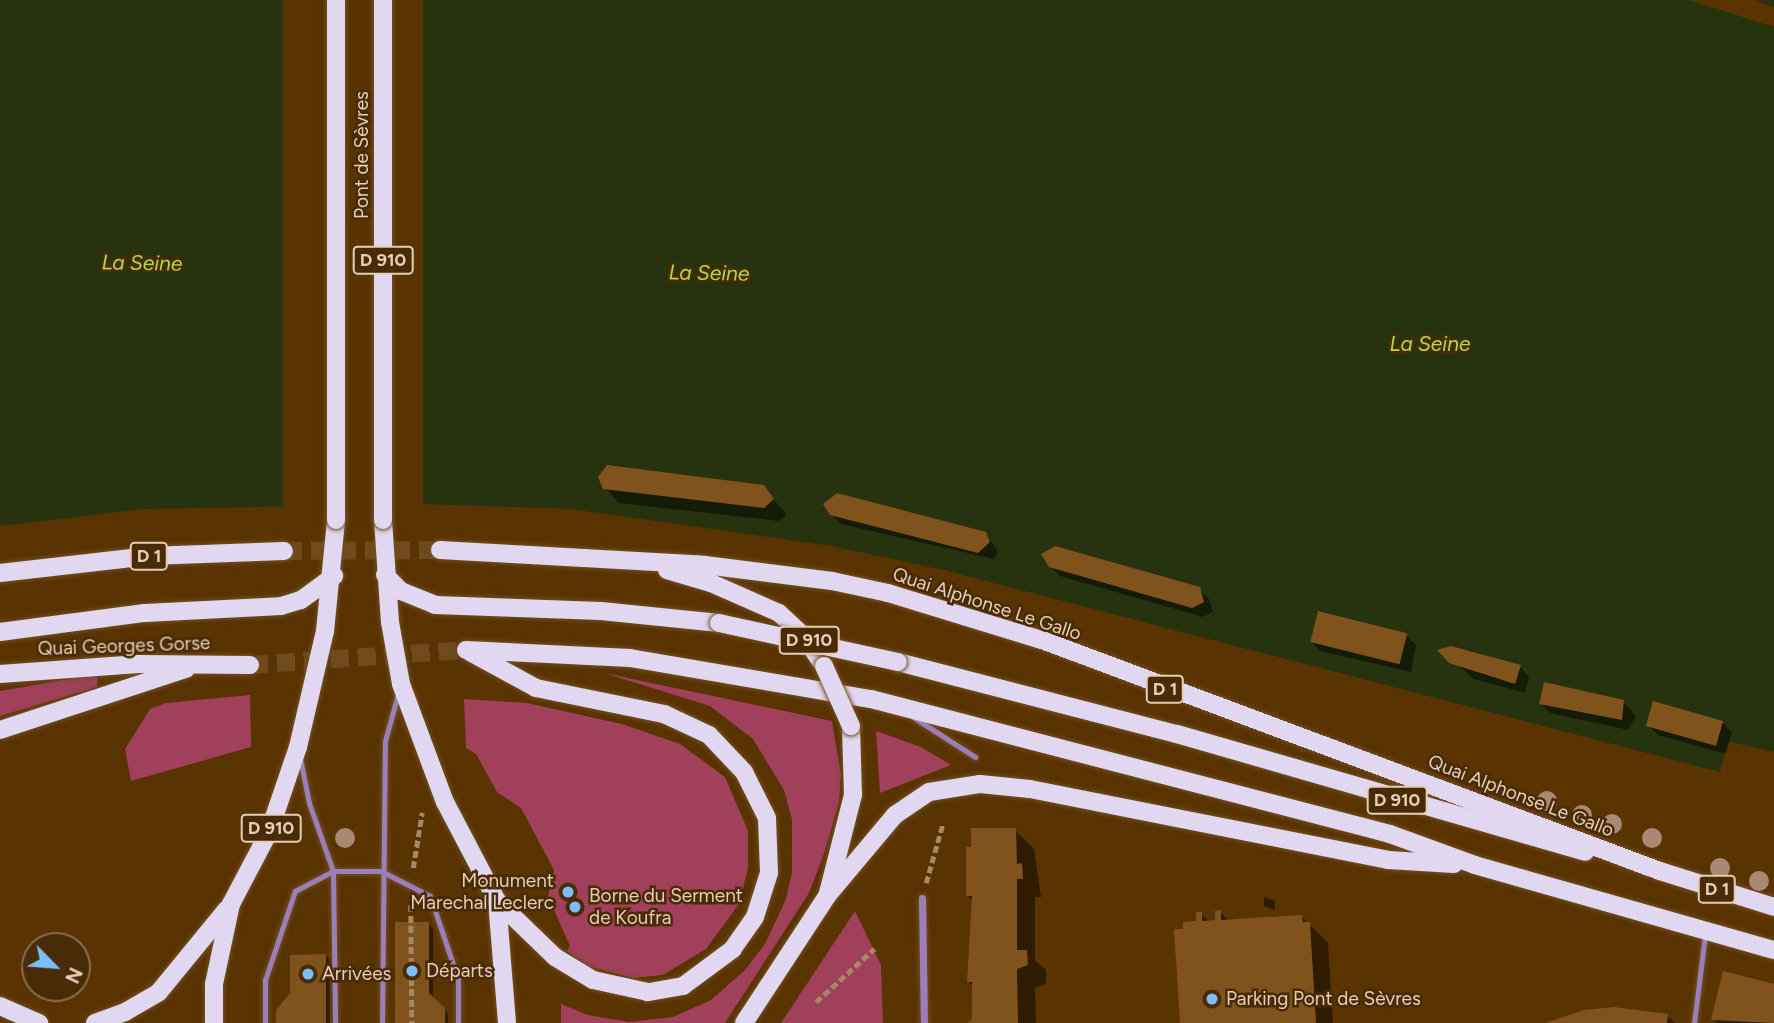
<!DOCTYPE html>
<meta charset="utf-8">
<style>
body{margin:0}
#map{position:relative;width:1774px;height:1023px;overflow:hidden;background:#593300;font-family:Figtree,sans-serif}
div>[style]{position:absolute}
.green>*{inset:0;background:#a0405a}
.water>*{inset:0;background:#26330e}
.pier>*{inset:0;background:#593300;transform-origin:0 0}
.shadow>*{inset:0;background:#0007}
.building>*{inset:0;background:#80521c;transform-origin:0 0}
.primary-tunnel>*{height:18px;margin-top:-9px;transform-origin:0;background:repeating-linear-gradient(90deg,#6e4a1c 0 18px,transparent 0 27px)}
.path>*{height:4.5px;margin-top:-2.25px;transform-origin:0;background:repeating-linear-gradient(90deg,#a58864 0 7px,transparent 0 10.5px)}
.roads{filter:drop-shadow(0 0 2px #724f21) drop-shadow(0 0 2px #724f21)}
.lane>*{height:5px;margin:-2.5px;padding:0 2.5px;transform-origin:2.5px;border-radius:2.5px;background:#9c7ebb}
.street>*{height:7px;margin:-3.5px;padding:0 3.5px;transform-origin:3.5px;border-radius:3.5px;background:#9c7ebb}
.primary>*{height:18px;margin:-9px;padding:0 9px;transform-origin:9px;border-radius:9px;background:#e2d7f0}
.bridges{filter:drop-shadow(0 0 2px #724f21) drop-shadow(0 0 2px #724f21)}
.primary-bridge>*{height:18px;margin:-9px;padding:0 9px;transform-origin:9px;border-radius:9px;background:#e2d7f0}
.trees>*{width:20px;height:20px;margin:-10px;border-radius:50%;background:#ab8874}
.dots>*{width:19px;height:19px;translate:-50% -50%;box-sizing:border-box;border:4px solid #492b07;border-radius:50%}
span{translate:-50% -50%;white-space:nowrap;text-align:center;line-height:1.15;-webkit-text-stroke:5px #492b07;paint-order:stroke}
.shield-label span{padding:2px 5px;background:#492b07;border:2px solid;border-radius:5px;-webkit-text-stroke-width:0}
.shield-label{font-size:18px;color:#e6cfb8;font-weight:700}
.street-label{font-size:19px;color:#e6cfb8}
.poi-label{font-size:19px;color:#e6cfb8}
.right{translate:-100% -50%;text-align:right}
.left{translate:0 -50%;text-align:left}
.water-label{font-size:21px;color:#abdd47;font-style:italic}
.north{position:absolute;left:21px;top:932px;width:70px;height:70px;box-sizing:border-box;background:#492b07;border:2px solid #886d4e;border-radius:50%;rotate:115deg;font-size:19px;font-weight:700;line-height:28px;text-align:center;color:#e6cfb8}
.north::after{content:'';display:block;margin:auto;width:24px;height:32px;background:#7bbef9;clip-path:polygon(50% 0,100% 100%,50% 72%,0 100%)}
</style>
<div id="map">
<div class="green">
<div style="clip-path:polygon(604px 673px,832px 721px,841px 774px,839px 802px,825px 851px,809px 893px,725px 1023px,561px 1023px,561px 1004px,588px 1015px,629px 1022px,673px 1017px,711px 1000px,745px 970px,765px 944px,786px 899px,792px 872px,792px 820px,784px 790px,753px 739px,710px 706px)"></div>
<div style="clip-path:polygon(98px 674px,97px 687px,0 716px,0 691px)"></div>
<div style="clip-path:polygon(250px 695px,251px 747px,131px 781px,125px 749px,150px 709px,166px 703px)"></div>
<div style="clip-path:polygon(464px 699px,527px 703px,622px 724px,680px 744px,725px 777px,748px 831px,748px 868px,739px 904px,706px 949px,663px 975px,634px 978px,587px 966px,567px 951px,570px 946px,548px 897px,554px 870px,521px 808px,497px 792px,476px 754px,466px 748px)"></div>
<div style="clip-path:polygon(876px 731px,921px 747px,951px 765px,880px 793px)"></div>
<div style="clip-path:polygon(855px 911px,881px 965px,883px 1023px,781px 1023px)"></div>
</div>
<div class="water">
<div style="clip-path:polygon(0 0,1774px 0,1774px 752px,1727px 741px,1720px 772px,944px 570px,832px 546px,571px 509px,425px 504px,142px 509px,0 526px)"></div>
</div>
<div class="pier">
<div style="left:283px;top:0;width:140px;height:507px"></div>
<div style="clip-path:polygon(1689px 0,1755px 0,1774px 7px,1774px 27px)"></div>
</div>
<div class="shadow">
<div style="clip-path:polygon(763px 487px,787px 515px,779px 521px,619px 503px,605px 488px)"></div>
<div style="clip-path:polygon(831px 514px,986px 534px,998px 552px,994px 559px,841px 524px)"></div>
<div style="clip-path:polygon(1050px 566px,1199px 589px,1209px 599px,1213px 611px,1203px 617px,1060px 576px)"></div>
<div style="clip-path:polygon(1406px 635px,1416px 645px,1411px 672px,1320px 651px,1310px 641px)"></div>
<div style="clip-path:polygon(1469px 650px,1520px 667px,1529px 677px,1525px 693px,1474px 679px,1441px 651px)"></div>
<div style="clip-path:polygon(1623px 702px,1636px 716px,1628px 730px,1550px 713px,1540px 703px)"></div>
<div style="clip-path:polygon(1722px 722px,1732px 732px,1726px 754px,1658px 735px,1648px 725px)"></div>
<div style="clip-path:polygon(1015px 830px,1034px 849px,1041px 897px,1035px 897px,1035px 960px,1046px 970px,1046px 984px,1035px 988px,1036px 1023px,969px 1023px,974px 1020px,974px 987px,968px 982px,973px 901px,968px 896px)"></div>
<div style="clip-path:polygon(1264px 897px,1275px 901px,1275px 910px,1264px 906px)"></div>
<div style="clip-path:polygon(1220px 912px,1229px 921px,1302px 917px,1328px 943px,1333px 1023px,1181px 1023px,1201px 914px,1210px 922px,1217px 922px)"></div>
<div style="clip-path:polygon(428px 923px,433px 928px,433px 999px,448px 1014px,448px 1023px,397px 1023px)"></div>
<div style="clip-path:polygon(326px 956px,330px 960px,330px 1023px,277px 1023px)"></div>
<div style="clip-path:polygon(1774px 985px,1774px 1023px,1717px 1023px,1713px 1019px)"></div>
<div style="clip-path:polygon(1667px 1016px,1675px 1023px,1550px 1023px)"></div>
</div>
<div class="building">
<div style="clip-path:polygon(607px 465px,764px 485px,774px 499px,764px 508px,603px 489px,598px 477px)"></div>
<div style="clip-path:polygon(837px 493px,986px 532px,990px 542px,978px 553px,830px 515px,823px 504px)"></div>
<div style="clip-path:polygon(1055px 546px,1200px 587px,1204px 602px,1192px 608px,1049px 567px,1041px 554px)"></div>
<div style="left:1318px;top:611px;width:92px;height:32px;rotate:14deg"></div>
<div style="clip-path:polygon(1451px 646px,1521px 665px,1515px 684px,1449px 663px,1437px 650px)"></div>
<div style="clip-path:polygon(1544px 682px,1624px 700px,1622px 720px,1539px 704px)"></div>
<div style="left:1653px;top:701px;width:73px;height:26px;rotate:16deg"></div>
<div style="clip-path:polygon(971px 828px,1016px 828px,1017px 864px,1022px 863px,1023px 879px,1017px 879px,1017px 950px,1027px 950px,1028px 965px,1017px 969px,1018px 1023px,967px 1023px,972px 1019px,972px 982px,967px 982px,972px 896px,966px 896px,966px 847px,971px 847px)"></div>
<div style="clip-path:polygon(1221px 910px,1221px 920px,1302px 915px,1303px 922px,1310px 922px,1316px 1023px,1180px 1023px,1174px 929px,1183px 929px,1183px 922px,1196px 921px,1196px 912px,1202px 912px,1202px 921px,1215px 920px,1215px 911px)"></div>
<div style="clip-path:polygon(395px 922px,429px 922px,429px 993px,445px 1008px,445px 1023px,395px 1023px)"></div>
<div style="clip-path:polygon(326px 954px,326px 1023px,276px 1023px,276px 1010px,290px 993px,290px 955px)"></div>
<div style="clip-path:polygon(1723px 971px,1774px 984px,1774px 1023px,1711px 1020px)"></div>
<div style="clip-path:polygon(1614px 1007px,1668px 1014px,1667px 1023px,1545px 1023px,1584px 1010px)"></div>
</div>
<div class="primary-tunnel">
<div style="left:284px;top:551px;width:156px;rotate:-0.4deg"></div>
<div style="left:250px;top:665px;width:217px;rotate:-4deg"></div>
</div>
<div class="path">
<div style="left:413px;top:868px;width:56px;rotate:-80.7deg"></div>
<div style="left:926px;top:883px;width:62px;rotate:-74.2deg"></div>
<div style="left:411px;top:905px;width:118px;rotate:89.5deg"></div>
<div style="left:816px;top:1002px;width:79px;rotate:-42.4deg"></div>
</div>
<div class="roads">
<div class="lane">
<div style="left:913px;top:717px;width:74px;rotate:32.8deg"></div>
<div style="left:300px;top:758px;width:46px;rotate:78.7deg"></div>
<div style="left:309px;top:803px;width:72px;rotate:70.6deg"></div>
<div style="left:333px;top:871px;width:152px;rotate:89.2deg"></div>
<div style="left:265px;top:1023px;width:43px;rotate:-90deg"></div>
<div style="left:265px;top:980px;width:94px;rotate:-71.4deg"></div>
<div style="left:295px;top:891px;width:43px;rotate:-27.8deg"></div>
<div style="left:333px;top:871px;width:48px"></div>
<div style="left:381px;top:871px;width:55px;rotate:27deg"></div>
<div style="left:430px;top:896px;width:88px;rotate:71.4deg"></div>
<div style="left:458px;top:979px;width:44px;rotate:90deg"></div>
<div style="left:382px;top:1023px;width:282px;rotate:-89.4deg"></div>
<div style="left:385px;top:741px;width:53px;rotate:-74.6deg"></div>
<div style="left:1694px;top:1023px;width:89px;rotate:-82.9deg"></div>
</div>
<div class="street">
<div style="left:922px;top:898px;width:125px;rotate:89.1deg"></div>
</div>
<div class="primary">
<div style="left:383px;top:520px;width:102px;rotate:86.1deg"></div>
<div style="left:390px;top:622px;width:63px;rotate:79.9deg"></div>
<div style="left:401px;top:684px;width:126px;rotate:69.6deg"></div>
<div style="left:445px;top:802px;width:112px;rotate:62.3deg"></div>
<div style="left:497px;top:901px;width:122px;rotate:85.3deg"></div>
<div style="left:440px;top:550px;width:265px;rotate:3.2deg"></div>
<div style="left:705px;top:565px;width:128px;rotate:7.2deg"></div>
<div style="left:832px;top:581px;width:57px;rotate:12.1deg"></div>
<div style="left:888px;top:593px;width:161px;rotate:17deg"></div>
<div style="left:1042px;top:640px;width:660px;rotate:20.5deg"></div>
<div style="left:1660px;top:871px;width:120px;rotate:17.5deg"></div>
<div style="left:667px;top:570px;width:46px;rotate:16.5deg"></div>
<div style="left:711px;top:583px;width:74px;rotate:23.8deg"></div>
<div style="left:779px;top:613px;width:33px;rotate:43deg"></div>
<div style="left:803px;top:635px;width:37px;rotate:56deg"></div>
<div style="left:0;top:573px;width:150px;rotate:-6.5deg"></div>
<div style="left:149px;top:556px;width:135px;rotate:-2.1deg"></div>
<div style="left:385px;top:575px;width:23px;rotate:45deg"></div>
<div style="left:401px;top:591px;width:37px;rotate:22deg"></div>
<div style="left:435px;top:605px;width:166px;rotate:2.1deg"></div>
<div style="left:601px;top:611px;width:119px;rotate:5.8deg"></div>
<div style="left:0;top:632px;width:146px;rotate:-7.5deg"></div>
<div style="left:145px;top:613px;width:136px;rotate:-2.9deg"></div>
<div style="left:281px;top:606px;width:21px;rotate:-17deg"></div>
<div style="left:301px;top:600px;width:41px;rotate:-36deg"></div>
<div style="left:466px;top:650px;width:164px;rotate:2.8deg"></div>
<div style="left:630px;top:658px;width:244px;rotate:9.7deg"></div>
<div style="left:871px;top:699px;width:536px;rotate:14.58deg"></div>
<div style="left:1390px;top:834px;width:90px;rotate:20deg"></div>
<div style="left:1475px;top:865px;width:311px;rotate:15.9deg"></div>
<div style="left:470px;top:652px;width:75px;rotate:28.6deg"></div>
<div style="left:536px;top:688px;width:131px;rotate:11.5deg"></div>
<div style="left:664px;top:714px;width:50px;rotate:25deg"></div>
<div style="left:709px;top:735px;width:51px;rotate:46.6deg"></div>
<div style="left:744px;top:772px;width:51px;rotate:63.4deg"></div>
<div style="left:767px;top:818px;width:55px;rotate:87.9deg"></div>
<div style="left:769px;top:873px;width:46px;rotate:107.7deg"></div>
<div style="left:755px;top:917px;width:39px;rotate:125deg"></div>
<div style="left:733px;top:949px;width:62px;rotate:143.5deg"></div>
<div style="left:683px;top:986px;width:36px;rotate:170deg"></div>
<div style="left:648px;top:992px;width:56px;rotate:-167.7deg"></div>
<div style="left:593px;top:980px;width:44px;rotate:-148.8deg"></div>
<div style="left:555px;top:957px;width:81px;rotate:-136deg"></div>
<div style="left:898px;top:662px;width:288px;rotate:14.5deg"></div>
<div style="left:1177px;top:734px;width:425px;rotate:16.1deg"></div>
<div style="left:0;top:674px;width:139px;rotate:-4.1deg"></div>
<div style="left:139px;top:664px;width:111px;rotate:0.5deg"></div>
<div style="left:0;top:730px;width:196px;rotate:-18.2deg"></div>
<div style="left:828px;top:893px;width:101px;rotate:-75.7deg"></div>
<div style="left:853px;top:795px;width:69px;rotate:-91.7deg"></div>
<div style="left:0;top:1006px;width:43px;rotate:23.6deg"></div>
<div style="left:95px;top:1023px;width:32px;rotate:-20deg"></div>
<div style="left:125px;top:1012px;width:39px;rotate:-30deg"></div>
<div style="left:159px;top:992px;width:107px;rotate:-50.7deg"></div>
<div style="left:214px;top:1023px;width:39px;rotate:-90deg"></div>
<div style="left:214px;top:984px;width:82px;rotate:-78deg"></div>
<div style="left:231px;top:904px;width:81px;rotate:-62.2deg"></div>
<div style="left:269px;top:832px;width:90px;rotate:-71.2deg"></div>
<div style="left:298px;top:747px;width:119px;rotate:-76.9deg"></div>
<div style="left:325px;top:631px;width:112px;rotate:-84.3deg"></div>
<div style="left:744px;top:1023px;width:152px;rotate:-56.8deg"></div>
<div style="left:827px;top:896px;width:106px;rotate:-50deg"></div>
<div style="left:895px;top:815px;width:41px;rotate:-34.1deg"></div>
<div style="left:929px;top:792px;width:52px;rotate:-8.9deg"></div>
<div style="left:980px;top:784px;width:50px;rotate:5.7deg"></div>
<div style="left:1030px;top:789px;width:365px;rotate:11.2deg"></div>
<div style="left:1388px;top:860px;width:66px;rotate:3.5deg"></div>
</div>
</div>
<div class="bridges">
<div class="primary-bridge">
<div style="left:336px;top:0;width:520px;rotate:90deg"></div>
<div style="left:383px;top:0;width:520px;rotate:90deg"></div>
<div style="left:719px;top:623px;width:183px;rotate:12.3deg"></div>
<div style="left:824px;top:666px;width:66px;rotate:65.8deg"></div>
</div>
</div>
<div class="trees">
<div style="left:1547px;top:801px"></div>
<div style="left:1582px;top:815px"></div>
<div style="left:1612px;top:824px"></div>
<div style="left:345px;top:838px"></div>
<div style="left:1652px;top:838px"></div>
<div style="left:1720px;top:868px"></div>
<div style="left:1759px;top:881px"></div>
</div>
<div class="dots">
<div style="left:568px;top:892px;background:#7bbef9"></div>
<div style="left:575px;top:907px;background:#7bbef9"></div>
<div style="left:412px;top:971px;background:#7bbef9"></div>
<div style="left:308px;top:974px;background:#7bbef9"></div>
<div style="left:1212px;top:999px;background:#7bbef9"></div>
</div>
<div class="shield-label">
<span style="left:383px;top:260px">D 910</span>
<span style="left:149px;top:556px">D 1</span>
<span style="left:809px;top:640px">D 910</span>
<span style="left:1165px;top:689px">D 1</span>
<span style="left:1397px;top:800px">D 910</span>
<span style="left:271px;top:828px">D 910</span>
<span style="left:1717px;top:889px">D 1</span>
</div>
<div class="street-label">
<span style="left:362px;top:155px;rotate:-90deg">Pont de Sèvres</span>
<span style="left:987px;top:604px;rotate:18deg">Quai Alphonse Le Gallo</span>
<span style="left:124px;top:646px;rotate:-2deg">Quai Georges Gorse</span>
<span style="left:1521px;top:796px;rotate:21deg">Quai Alphonse Le Gallo</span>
</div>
<div class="poi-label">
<span class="right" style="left:554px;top:892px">Monument<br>Marechal Leclerc</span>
<span class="left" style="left:589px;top:907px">Borne du Serment<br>de Koufra</span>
<span class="left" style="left:426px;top:971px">Départs</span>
<span class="left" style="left:322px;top:974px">Arrivées</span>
<span class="left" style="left:1226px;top:999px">Parking Pont de Sèvres</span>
</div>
<div class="water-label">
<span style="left:142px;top:263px;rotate:1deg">La Seine</span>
<span style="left:709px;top:273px;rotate:1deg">La Seine</span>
<span style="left:1430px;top:344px">La Seine</span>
</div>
<div class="north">N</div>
</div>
